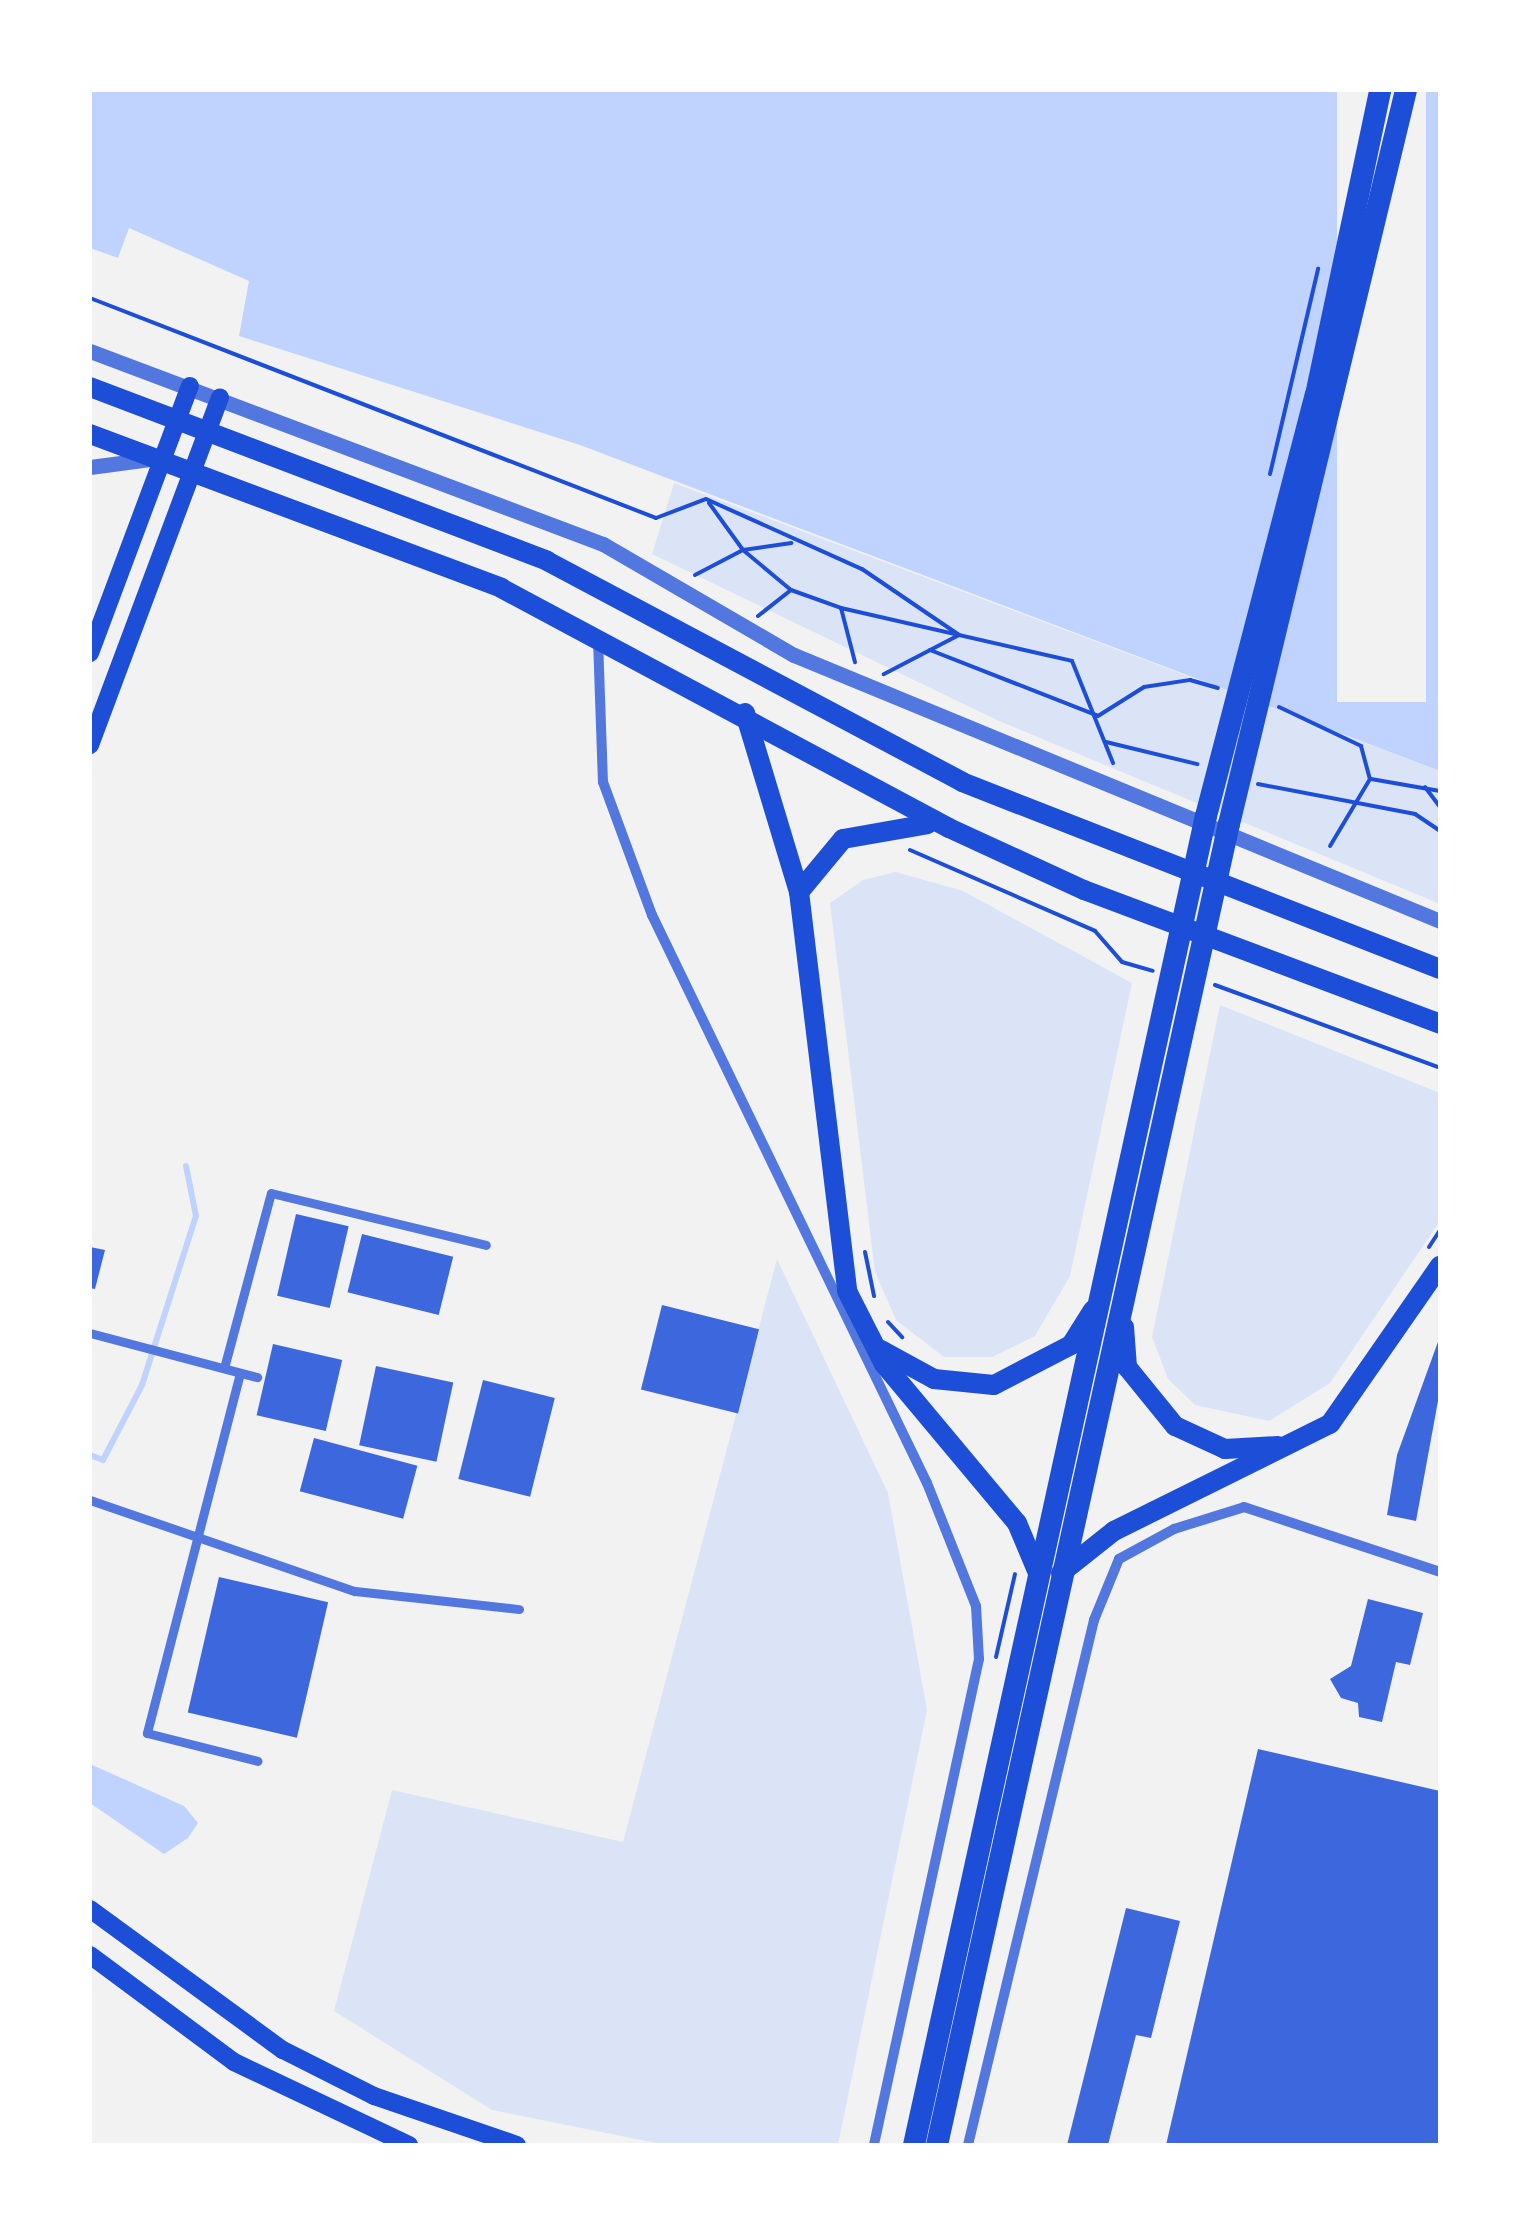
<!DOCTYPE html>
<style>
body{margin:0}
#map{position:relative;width:1530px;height:2235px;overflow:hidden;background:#f2f2f2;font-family:"Asap Condensed",sans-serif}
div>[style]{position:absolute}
.green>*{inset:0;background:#dbe4f7}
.water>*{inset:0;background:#bfd3fe}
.pier>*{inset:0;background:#f2f2f2;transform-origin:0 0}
.stream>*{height:6px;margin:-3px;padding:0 3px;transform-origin:3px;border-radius:3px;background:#bfd3fe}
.building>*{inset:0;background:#3d67dc;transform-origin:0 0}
.path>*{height:4px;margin:-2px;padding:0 2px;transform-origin:2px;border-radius:2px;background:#1d4ed8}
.pedestrian>*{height:9px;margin:-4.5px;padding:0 4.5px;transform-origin:4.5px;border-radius:4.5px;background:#5277de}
.minor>*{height:10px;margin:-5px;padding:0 5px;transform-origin:5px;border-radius:5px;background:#5277de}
.tertiary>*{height:15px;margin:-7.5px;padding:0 7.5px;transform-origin:7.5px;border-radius:7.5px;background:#5277de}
.secondary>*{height:18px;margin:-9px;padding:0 9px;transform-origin:9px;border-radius:9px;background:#1d4ed8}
.primary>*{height:20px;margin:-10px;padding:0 10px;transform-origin:10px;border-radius:10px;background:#1d4ed8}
.trunk>*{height:22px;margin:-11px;padding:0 11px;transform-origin:11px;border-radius:11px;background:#1d4ed8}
span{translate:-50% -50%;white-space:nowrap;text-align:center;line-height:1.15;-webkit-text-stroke:10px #fff;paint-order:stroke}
.frame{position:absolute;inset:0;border:92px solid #fff;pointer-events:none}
</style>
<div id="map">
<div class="green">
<div style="clip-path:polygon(674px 483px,1440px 771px,1440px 904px,999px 721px,652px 554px)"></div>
<div style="clip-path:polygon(896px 872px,963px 891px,1132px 983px,1070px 1276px,1035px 1336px,992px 1357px,944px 1357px,896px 1320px,875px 1272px,830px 903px,863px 880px)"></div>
<div style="clip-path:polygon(1220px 1005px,1440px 1093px,1440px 1221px,1330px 1383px,1269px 1421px,1195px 1405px,1168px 1379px,1152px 1337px)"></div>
<div style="clip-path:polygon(777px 1259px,888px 1493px,927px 1710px,838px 2145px,666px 2145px,492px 2110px,334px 2011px,392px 1790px,623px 1842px)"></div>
</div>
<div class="water">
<div style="clip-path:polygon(90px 90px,1440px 90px,1440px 771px,580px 445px,239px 336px,249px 281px,129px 228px,118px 258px,90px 248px)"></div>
<div style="clip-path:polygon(90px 1764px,184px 1806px,198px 1823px,188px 1838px,164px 1854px,90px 1803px)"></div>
</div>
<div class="pier">
<div style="left:1337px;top:90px;width:89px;height:612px"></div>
</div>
<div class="stream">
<div style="left:90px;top:1455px;width:14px;rotate:21deg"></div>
<div style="left:103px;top:1460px;width:85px;rotate:-62.5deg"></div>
<div style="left:142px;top:1385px;width:177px;rotate:-72.3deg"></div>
<div style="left:196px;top:1216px;width:51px;rotate:-101.3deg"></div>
</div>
<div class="building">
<div style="left:296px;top:1214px;width:54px;height:84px;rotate:13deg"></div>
<div style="left:362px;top:1234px;width:94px;height:60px;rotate:14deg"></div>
<div style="clip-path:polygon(90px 1247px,105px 1250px,95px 1289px,90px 1288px)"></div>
<div style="left:662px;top:1305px;width:100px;height:87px;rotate:14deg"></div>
<div style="clip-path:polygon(1439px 1339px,1440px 1390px,1416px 1521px,1387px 1515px,1397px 1455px)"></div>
<div style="left:273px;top:1344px;width:71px;height:73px;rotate:13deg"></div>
<div style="left:376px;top:1366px;width:79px;height:81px;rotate:12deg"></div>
<div style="left:483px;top:1380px;width:74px;height:102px;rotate:14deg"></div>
<div style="left:314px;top:1438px;width:107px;height:55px;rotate:15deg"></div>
<div style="left:219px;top:1577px;width:112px;height:139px;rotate:13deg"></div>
<div style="clip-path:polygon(1368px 1599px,1423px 1613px,1410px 1665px,1396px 1662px,1382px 1722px,1359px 1717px,1358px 1703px,1341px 1698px,1330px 1679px,1351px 1666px)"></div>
<div style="clip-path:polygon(1258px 1749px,1440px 1791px,1440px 2145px,1166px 2145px)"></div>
<div style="clip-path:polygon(1126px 1908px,1180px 1921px,1151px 2038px,1136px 2035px,1108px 2145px,1067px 2145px)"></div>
</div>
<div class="path">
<div style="left:90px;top:298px;width:607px;rotate:21.24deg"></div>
<div style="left:656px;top:518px;width:53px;rotate:-20.8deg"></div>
<div style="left:706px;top:499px;width:171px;rotate:24.2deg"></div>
<div style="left:862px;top:569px;width:117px;rotate:34.2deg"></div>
<div style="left:959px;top:635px;width:85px;rotate:152.5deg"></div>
<div style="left:1270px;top:474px;width:211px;rotate:-76.8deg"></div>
<div style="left:709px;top:503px;width:58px;rotate:54.1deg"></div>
<div style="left:743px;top:550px;width:62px;rotate:39.8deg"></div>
<div style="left:695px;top:575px;width:54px;rotate:-27.5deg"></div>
<div style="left:743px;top:550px;width:49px;rotate:-8.3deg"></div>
<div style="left:841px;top:608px;width:237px;rotate:12.9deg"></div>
<div style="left:1072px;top:661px;width:110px;rotate:68.1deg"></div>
<div style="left:758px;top:616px;width:42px;rotate:-38.2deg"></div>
<div style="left:791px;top:590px;width:53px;rotate:19.8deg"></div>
<div style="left:841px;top:608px;width:56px;rotate:75.5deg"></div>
<div style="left:930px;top:650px;width:180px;rotate:21.4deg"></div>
<div style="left:1098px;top:716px;width:54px;rotate:-32.2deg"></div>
<div style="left:1144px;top:687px;width:47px;rotate:-8.7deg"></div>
<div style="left:1190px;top:680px;width:29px;rotate:16deg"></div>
<div style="left:1279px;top:707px;width:91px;rotate:25.4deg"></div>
<div style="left:1361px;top:746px;width:34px;rotate:75deg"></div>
<div style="left:1370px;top:779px;width:78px;rotate:120.8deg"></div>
<div style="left:1106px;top:742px;width:94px;rotate:13.6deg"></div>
<div style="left:1371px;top:779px;width:70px;rotate:9.9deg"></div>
<div style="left:1258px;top:784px;width:160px;rotate:10.8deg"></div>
<div style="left:1415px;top:814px;width:30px;rotate:34deg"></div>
<div style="left:1425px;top:787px;width:25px;rotate:53deg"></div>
<div style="left:910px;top:850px;width:202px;rotate:23.6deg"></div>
<div style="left:1095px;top:931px;width:41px;rotate:48.9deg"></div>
<div style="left:1122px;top:962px;width:32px;rotate:16deg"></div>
<div style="left:1215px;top:985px;width:240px;rotate:20.2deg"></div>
<div style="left:1429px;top:1247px;width:20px;rotate:-57deg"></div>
<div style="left:865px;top:1252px;width:45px;rotate:78.4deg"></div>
<div style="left:888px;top:1322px;width:21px;rotate:47deg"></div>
<div style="left:996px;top:1657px;width:85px;rotate:-77.1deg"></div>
</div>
<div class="pedestrian">
<div style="left:90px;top:1333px;width:173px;rotate:14.8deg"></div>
<div style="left:224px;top:1368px;width:181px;rotate:-75deg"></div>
<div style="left:271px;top:1193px;width:221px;rotate:13.6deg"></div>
<div style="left:240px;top:1373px;width:372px;rotate:104.5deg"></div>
<div style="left:147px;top:1733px;width:114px;rotate:14.2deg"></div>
<div style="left:90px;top:1500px;width:280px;rotate:19deg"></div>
<div style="left:355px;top:1591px;width:165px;rotate:6.3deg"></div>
</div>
<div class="minor">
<div style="left:598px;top:640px;width:142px;rotate:88deg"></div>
<div style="left:603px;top:782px;width:142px;rotate:69.8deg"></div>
<div style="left:652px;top:915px;width:631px;rotate:64.17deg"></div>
<div style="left:927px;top:1483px;width:132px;rotate:68.3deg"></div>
<div style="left:976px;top:1606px;width:53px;rotate:86.8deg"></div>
<div style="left:979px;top:1659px;width:497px;rotate:102.2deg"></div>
<div style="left:968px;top:2145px;width:540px;rotate:-76.5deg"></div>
<div style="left:1094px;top:1620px;width:66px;rotate:-67.7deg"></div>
<div style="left:1119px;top:1559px;width:63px;rotate:-28.6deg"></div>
<div style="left:1174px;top:1529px;width:73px;rotate:-17.4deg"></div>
<div style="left:1244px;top:1507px;width:206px;rotate:18.3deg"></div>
</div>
<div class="tertiary">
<div style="left:90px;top:351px;width:548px;rotate:20.62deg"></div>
<div style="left:603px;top:544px;width:221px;rotate:30.2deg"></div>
<div style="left:794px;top:655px;width:699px;rotate:22.38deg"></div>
<div style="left:90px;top:467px;width:62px;rotate:-7.5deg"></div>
</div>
<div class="secondary">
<div style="left:90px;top:653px;width:285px;rotate:-69.5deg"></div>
<div style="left:90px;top:745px;width:371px;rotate:-69.5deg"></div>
<div style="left:90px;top:1909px;width:239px;rotate:36.2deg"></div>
<div style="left:283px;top:2050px;width:102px;rotate:26.8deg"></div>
<div style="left:374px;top:2096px;width:151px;rotate:18.9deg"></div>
<div style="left:90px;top:1955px;width:179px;rotate:36.6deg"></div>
<div style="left:234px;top:2062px;width:194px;rotate:25.4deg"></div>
</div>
<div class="primary">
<div style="left:90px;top:387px;width:489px;rotate:20.8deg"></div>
<div style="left:547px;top:561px;width:470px;rotate:28deg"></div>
<div style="left:962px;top:782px;width:513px;rotate:21.37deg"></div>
<div style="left:90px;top:434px;width:439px;rotate:20.5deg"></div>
<div style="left:501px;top:588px;width:508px;rotate:28.18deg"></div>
<div style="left:949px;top:828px;width:149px;rotate:24.7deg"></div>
<div style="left:1084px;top:890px;width:380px;rotate:20.6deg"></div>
<div style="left:745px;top:713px;width:187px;rotate:73.2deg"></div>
<div style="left:799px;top:892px;width:402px;rotate:83.1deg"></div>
<div style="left:847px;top:1291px;width:82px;rotate:63.1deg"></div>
<div style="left:884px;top:1364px;width:207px;rotate:50.1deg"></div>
<div style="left:1017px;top:1523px;width:54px;rotate:67.2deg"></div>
<div style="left:799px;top:892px;width:69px;rotate:-50.3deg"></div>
<div style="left:843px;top:839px;width:86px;rotate:-10deg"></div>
<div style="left:1124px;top:1327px;width:40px;rotate:85.7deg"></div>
<div style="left:1127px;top:1367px;width:76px;rotate:50.9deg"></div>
<div style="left:1175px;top:1426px;width:55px;rotate:24.7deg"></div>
<div style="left:1225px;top:1449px;width:53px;rotate:-3.2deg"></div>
<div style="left:881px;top:1350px;width:60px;rotate:28.7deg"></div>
<div style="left:934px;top:1379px;width:60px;rotate:5.7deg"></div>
<div style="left:994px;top:1385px;width:87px;rotate:-27.5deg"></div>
<div style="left:1071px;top:1345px;width:41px;rotate:-57.8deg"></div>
<div style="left:1061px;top:1573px;width:68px;rotate:-38.4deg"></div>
<div style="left:1114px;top:1531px;width:241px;rotate:-26.4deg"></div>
<div style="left:1330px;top:1424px;width:193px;rotate:-55.2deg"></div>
</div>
<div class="trunk">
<div style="left:914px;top:2145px;width:1361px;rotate:-77.61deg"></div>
<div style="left:1206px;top:816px;width:435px;rotate:-75.4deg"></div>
<div style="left:1316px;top:395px;width:312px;rotate:-78.1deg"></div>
<div style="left:937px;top:2145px;width:1353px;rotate:-77.54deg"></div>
<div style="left:1229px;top:824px;width:755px;rotate:-76.44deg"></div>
</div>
<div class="frame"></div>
</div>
